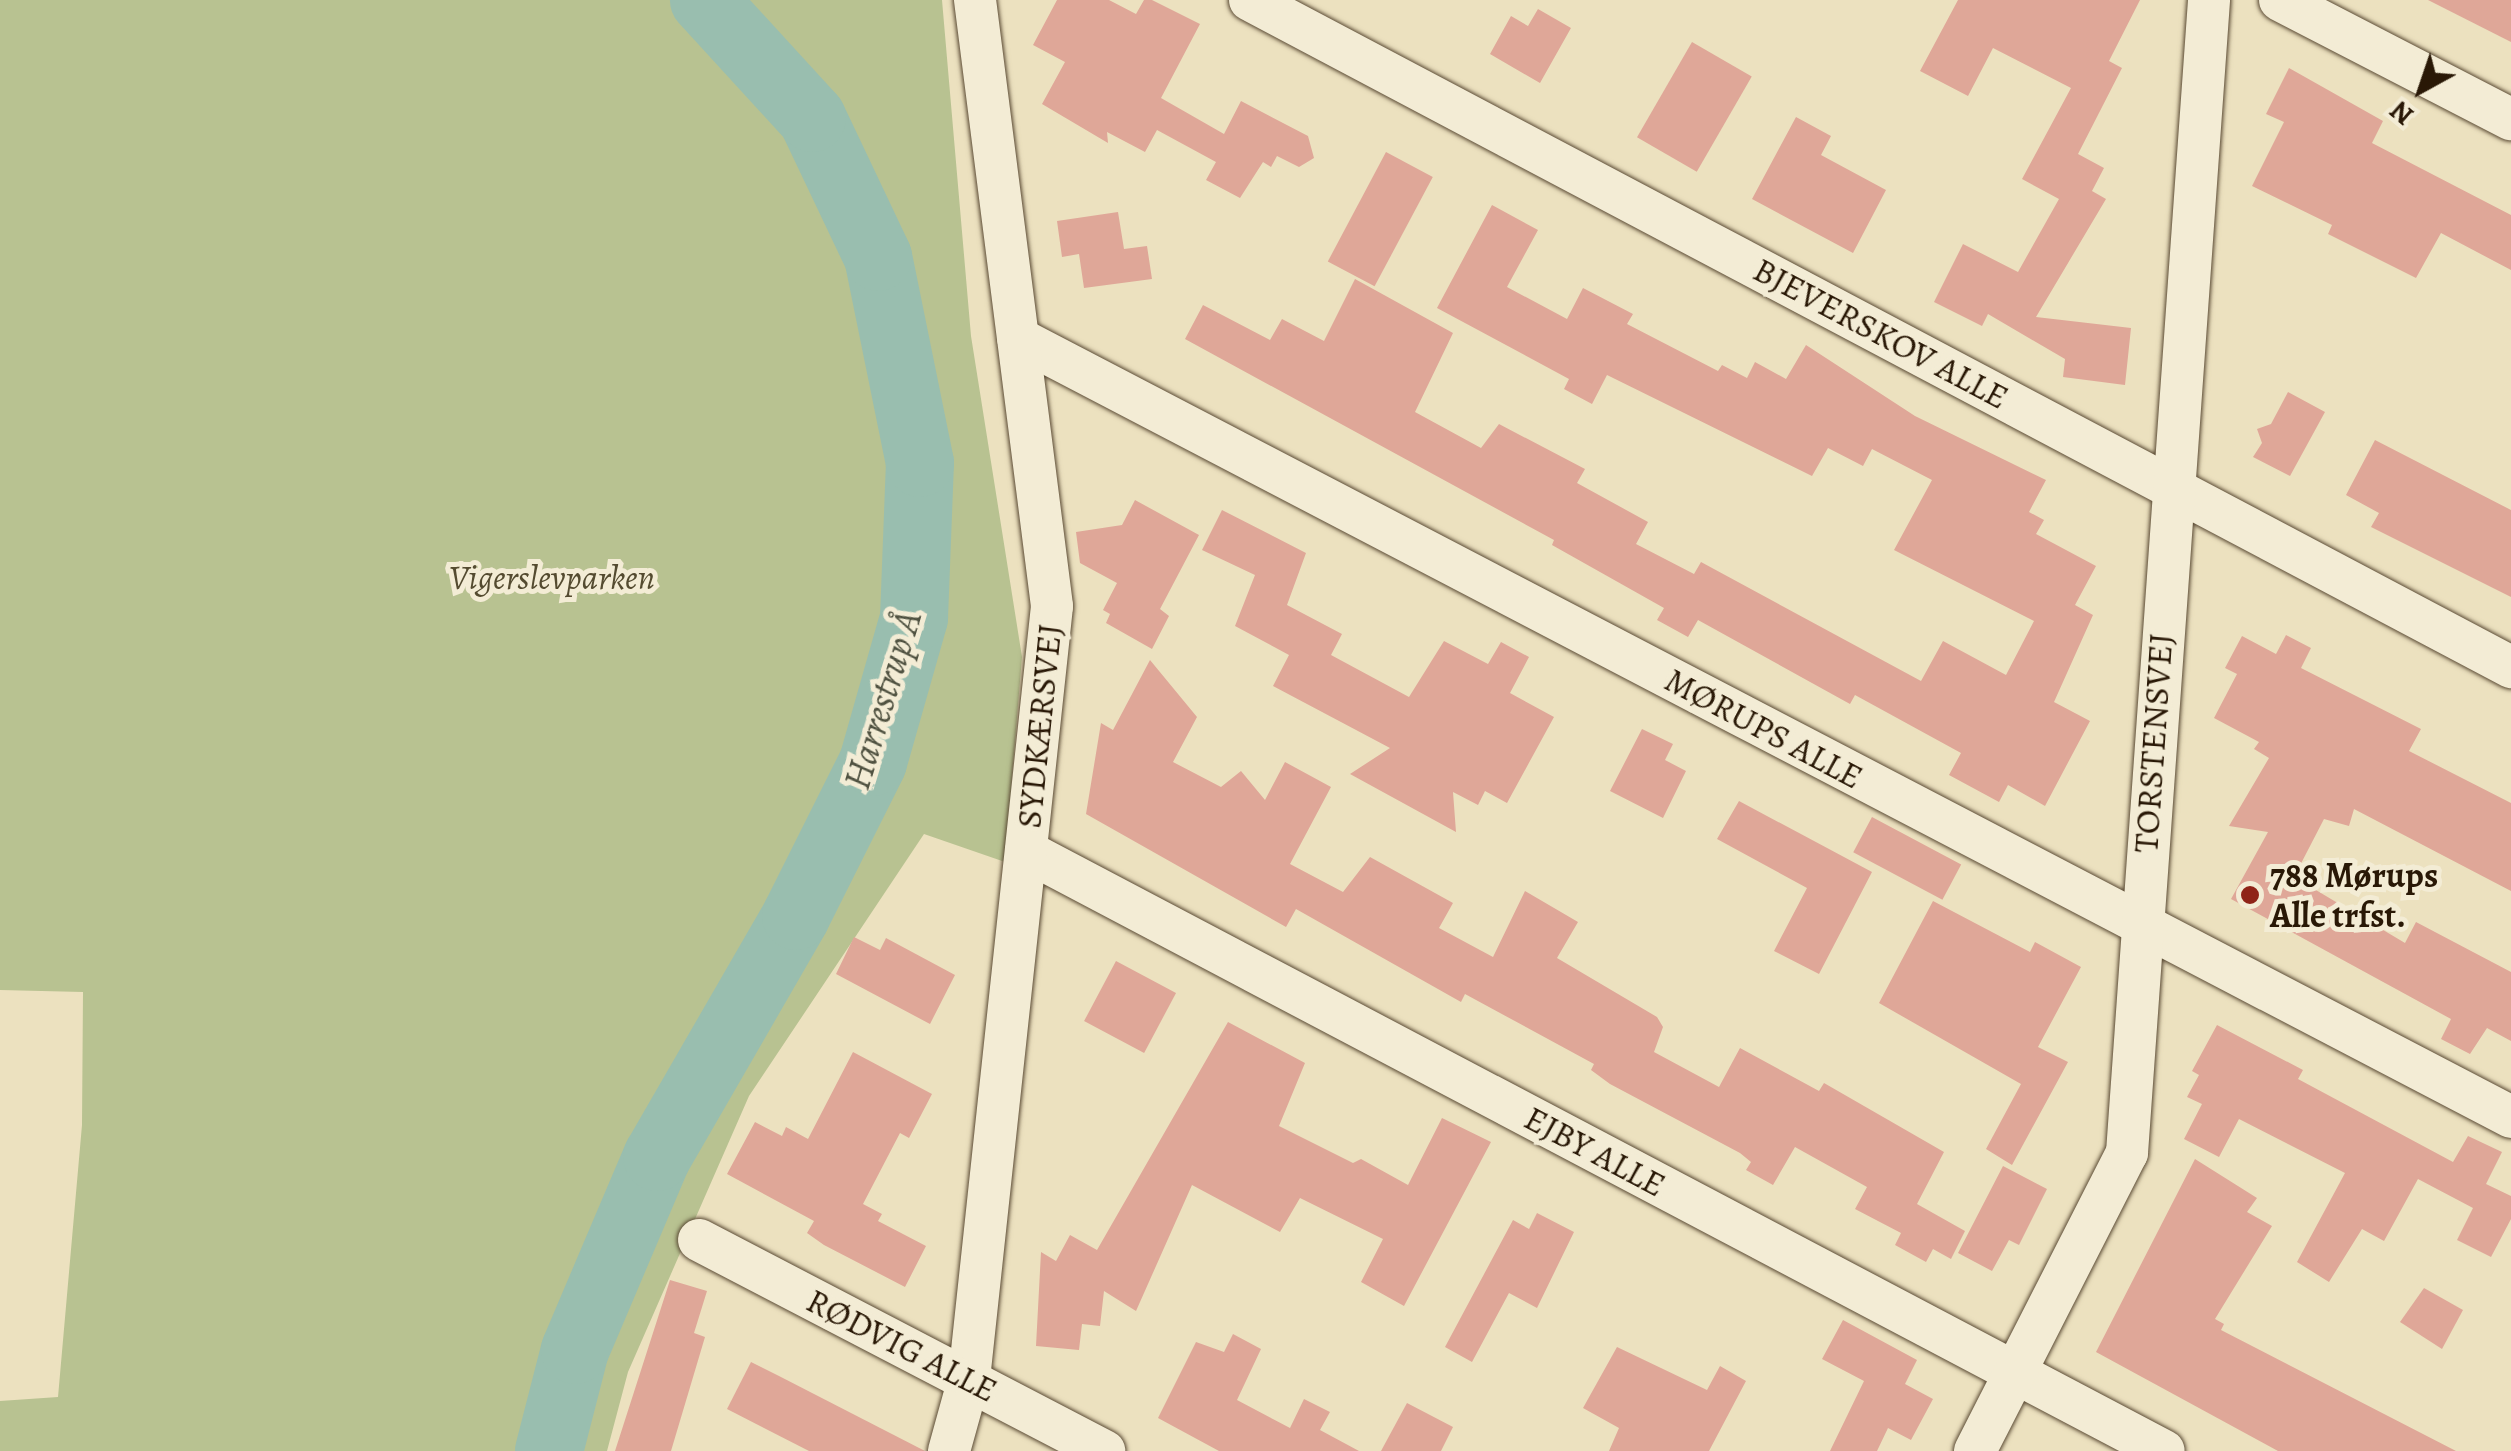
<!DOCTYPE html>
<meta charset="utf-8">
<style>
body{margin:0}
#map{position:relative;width:2511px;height:1451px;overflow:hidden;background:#ece1bf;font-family:Alegreya,serif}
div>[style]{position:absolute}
.green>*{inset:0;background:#b8c291}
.river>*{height:68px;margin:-34px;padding:0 34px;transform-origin:34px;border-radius:34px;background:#99beaf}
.building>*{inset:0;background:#dfa798;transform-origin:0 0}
.roads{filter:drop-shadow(0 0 2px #5a4a34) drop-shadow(0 0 2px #5a4a34)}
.minor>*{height:42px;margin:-21px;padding:0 21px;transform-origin:21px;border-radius:21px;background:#f3ecd5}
.dots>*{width:28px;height:28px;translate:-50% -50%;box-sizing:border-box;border:5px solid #f3ecd5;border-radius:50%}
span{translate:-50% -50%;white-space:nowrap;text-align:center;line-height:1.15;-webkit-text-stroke:10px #f3ecd5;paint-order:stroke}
.street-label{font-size:35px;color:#291806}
.park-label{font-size:35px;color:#544b30;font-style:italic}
.poi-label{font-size:35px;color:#291806;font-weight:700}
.left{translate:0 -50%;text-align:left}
.water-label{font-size:38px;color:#505241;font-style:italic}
.north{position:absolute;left:2371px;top:40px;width:100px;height:100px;-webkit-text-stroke:8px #f3ecd5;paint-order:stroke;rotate:220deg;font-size:28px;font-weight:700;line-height:40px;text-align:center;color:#291806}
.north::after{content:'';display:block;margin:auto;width:35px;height:45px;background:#291806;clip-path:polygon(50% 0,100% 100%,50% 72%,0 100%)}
</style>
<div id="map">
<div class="green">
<div style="clip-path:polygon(0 0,942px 0,971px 336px,1022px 657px,1005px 862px,924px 834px,749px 1096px,628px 1372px,607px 1451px,0 1451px,0 1401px,58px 1397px,82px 1125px,83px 992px,0 990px)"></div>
</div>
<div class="river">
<div style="left:549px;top:1451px;width:104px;rotate:-75.6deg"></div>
<div style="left:575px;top:1350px;width:210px;rotate:-67deg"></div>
<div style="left:657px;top:1157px;width:278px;rotate:-60deg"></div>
<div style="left:796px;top:916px;width:172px;rotate:-63.4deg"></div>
<div style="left:873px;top:762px;width:150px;rotate:-74.1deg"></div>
<div style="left:914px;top:618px;width:155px;rotate:-87.8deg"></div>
<div style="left:920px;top:463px;width:210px;rotate:-101.5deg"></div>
<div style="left:878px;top:257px;width:154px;rotate:-115.4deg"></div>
<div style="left:812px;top:118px;width:160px;rotate:-132.5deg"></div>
</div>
<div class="building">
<div style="clip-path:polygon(1057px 0,1109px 0,1136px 14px,1144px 0,1152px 0,1200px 24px,1161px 98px,1224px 134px,1241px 101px,1308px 136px,1314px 158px,1299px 167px,1277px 156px,1271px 167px,1263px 162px,1240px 198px,1206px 180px,1216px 162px,1157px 130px,1145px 152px,1107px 132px,1108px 143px,1042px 104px,1065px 62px,1033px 45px)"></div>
<div style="clip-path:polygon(1958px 0,2140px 0,2109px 61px,2122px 68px,2078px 154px,2104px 168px,2092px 191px,2106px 199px,2036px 317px,2131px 328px,2125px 385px,2063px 377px,2065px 359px,1988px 314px,1982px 326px,1934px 302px,1963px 244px,2018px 272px,2059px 199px,2022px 179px,2071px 88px,1993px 48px,1968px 96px,1920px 71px)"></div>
<div style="clip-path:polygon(2428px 0,2511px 0,2511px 42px)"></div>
<div style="clip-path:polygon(1538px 9px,1571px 28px,1540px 83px,1490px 54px,1511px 16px,1528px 26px)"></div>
<div style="left:1692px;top:42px;width:69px;height:110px;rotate:30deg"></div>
<div style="clip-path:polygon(2289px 68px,2383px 121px,2372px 143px,2511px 215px,2511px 270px,2441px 233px,2416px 278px,2328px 234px,2332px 225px,2252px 186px,2284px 122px,2266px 114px)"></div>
<div style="clip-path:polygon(1796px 117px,1831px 136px,1821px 155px,1886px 190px,1853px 253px,1752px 199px)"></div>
<div style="left:1386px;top:152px;width:53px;height:124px;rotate:28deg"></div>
<div style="clip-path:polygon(1492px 205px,1538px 230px,1507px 287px,1567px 319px,1583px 288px,1633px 314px,1627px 324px,1718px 371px,1722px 365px,1747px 378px,1755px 362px,1786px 379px,1806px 345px,1915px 416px,2046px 480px,2029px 512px,2044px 520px,2036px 534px,2096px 566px,2075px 605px,2093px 615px,2054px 702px,2090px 721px,2045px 806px,2008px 785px,1999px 802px,1949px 775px,1961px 753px,1855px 695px,1850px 704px,1698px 620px,1688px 637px,1657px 620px,1664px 608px,1552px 545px,1554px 540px,1185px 339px,1203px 305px,1270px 340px,1282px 319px,1324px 341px,1355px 279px,1453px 333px,1415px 412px,1481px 448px,1499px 424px,1585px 469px,1577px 483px,1648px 522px,1636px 544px,1694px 574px,1701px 562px,1921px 681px,1943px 641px,2006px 675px,2034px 621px,1894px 550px,1932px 480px,1872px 449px,1863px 466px,1828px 448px,1812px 476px,1607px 375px,1592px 404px,1564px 389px,1569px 379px,1437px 308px)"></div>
<div style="clip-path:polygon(1118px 212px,1124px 249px,1147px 246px,1152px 279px,1084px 288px,1079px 254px,1062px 257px,1057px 221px)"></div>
<div style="clip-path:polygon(2288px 392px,2325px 412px,2290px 476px,2253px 457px,2262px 443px,2257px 429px,2271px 424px)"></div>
<div style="clip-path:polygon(2375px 440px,2511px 510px,2511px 597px,2371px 527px,2379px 513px,2346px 495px)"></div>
<div style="clip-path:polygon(1135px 500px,1199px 535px,1160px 609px,1169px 616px,1152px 649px,1106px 623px,1110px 614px,1103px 610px,1117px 583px,1080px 563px,1076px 532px,1122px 525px)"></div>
<div style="clip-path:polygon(1222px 510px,1306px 553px,1287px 605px,1342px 634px,1331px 655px,1409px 697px,1444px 641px,1488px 664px,1501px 642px,1529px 657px,1510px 693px,1554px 717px,1507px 803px,1485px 791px,1478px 805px,1453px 792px,1456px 832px,1350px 774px,1390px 748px,1273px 686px,1289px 655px,1235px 626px,1255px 575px,1202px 550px)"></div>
<div style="clip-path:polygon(2286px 635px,2311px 648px,2301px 668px,2421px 729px,2409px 751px,2511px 803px,2511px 891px,2354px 809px,2349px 826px,2324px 819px,2294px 877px,2405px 943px,2416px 922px,2511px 972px,2511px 1041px,2487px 1028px,2470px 1054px,2441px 1039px,2451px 1019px,2231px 899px,2268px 832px,2229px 826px,2269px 758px,2254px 749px,2259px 742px,2214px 718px,2237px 674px,2225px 668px,2242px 636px,2276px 654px)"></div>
<div style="clip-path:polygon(1150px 660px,1197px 717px,1173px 762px,1221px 787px,1241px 771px,1265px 800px,1285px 762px,1331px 787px,1290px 864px,1343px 892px,1370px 857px,1453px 903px,1439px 928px,1493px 957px,1525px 891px,1578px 922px,1557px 958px,1657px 1017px,1663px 1027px,1654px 1052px,1719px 1087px,1740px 1048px,1819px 1091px,1824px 1083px,1944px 1152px,1917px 1204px,1965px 1231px,1951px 1259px,1933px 1249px,1926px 1262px,1895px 1245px,1901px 1233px,1855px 1209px,1867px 1187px,1795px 1147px,1773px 1185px,1746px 1170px,1751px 1162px,1740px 1153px,1610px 1084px,1591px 1070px,1594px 1064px,1465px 994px,1461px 1002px,1296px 909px,1286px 927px,1086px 814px,1101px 723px,1113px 730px)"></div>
<div style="clip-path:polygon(1642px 729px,1673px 744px,1665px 760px,1686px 771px,1663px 818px,1610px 791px)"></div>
<div style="clip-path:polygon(1739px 801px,1872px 872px,1819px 974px,1774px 951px,1807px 888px,1717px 839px)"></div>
<div style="left:1872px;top:817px;width:101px;height:40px;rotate:28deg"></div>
<div style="clip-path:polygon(1933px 901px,2030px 952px,2035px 942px,2081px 967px,2038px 1047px,2068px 1062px,2012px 1165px,1986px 1149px,2021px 1084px,1879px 1003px)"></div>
<div style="clip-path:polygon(854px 937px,880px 950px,886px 938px,955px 975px,930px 1024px,836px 974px)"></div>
<div style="left:1116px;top:961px;width:68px;height:68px;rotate:28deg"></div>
<div style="clip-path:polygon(1228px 1022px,1305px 1063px,1279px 1126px,1353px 1163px,1361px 1159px,1408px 1185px,1442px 1118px,1491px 1142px,1404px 1306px,1361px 1282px,1383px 1239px,1300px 1198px,1280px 1232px,1192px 1185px,1136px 1311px,1104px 1291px,1100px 1326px,1082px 1324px,1079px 1350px,1036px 1346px,1041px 1252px,1056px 1261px,1070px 1235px,1097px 1250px)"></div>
<div style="clip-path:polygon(2217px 1025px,2303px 1070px,2298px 1079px,2453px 1162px,2468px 1136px,2502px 1152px,2486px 1184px,2511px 1196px,2511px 1219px,2491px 1257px,2457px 1240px,2473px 1208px,2418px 1179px,2384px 1241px,2362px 1229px,2329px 1282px,2297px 1262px,2345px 1173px,2239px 1119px,2219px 1157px,2184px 1139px,2202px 1104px,2187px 1097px,2199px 1075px,2192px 1071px)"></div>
<div style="clip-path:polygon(853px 1052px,932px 1094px,909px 1138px,900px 1133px,863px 1204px,882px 1214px,878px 1221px,926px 1246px,905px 1287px,824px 1245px,807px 1233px,814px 1221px,727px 1174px,755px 1122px,782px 1136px,786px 1127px,808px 1139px)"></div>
<div style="clip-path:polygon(2195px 1159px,2257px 1198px,2247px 1212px,2272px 1226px,2215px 1319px,2224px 1324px,2221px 1330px,2456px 1451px,2278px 1451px,2096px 1352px)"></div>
<div style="clip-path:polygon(2003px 1166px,2047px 1189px,2019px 1245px,2009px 1240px,1992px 1271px,1958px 1253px)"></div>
<div style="clip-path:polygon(1537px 1213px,1574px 1232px,1537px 1308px,1509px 1293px,1472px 1362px,1445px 1347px,1513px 1220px,1529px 1229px)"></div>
<div style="clip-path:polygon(670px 1280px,707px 1291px,694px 1333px,705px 1337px,671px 1451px,615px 1451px)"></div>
<div style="clip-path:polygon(2424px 1288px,2463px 1310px,2442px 1349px,2400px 1322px)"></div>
<div style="clip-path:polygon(1843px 1320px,1917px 1360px,1905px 1384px,1933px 1399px,1911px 1440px,1888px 1428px,1877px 1451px,1830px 1451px,1864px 1381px,1822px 1359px)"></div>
<div style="clip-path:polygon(1233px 1334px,1261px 1349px,1237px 1400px,1290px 1428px,1304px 1399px,1330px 1412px,1320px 1430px,1359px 1451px,1219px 1451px,1158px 1418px,1196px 1342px,1224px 1352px)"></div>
<div style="clip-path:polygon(1617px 1347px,1707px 1390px,1720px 1366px,1746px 1381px,1709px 1451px,1609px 1451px,1619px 1428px,1583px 1408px)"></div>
<div style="clip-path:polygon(751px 1362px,779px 1376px,925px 1451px,809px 1451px,727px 1409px)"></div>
<div style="clip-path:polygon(1407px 1403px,1453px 1427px,1441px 1451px,1381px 1451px)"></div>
</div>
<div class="roads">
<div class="minor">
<div style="left:1250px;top:0;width:1427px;rotate:27.88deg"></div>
<div style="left:2280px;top:0;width:260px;rotate:27.3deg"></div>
<div style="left:1018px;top:338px;width:1684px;rotate:27.55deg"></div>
<div style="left:1026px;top:851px;width:1286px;rotate:27.8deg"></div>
<div style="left:699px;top:1240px;width:457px;rotate:27.5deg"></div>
<div style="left:949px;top:1451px;width:75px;rotate:-74.5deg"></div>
<div style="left:969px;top:1379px;width:777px;rotate:-83.87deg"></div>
<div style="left:1052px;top:606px;width:611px;rotate:-97.24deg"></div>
<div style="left:1975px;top:1451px;width:335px;rotate:-63deg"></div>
<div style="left:2127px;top:1153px;width:1156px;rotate:-85.93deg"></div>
</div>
</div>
<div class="dots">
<div style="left:2250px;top:895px;background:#8f2418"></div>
</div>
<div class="street-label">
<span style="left:1881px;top:333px;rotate:28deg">BJEVERSKOV ALLE</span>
<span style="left:1039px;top:726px;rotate:-84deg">SYDKÆRSVEJ</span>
<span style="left:1764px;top:728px;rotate:28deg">MØRUPS ALLE</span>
<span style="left:2153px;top:743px;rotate:-86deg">TORSTENSVEJ</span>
<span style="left:1595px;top:1151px;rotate:28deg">EJBY ALLE</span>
<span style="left:902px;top:1345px;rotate:27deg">RØDVIG ALLE</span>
</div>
<div class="park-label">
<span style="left:552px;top:577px">Vigerslevparken</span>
</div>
<div class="poi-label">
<span class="left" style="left:2270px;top:895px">788 Mørups<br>Alle trfst.</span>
</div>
<div class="water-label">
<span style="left:883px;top:700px;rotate:-73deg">Harrestrup Å</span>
</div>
<div class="north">N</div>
</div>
